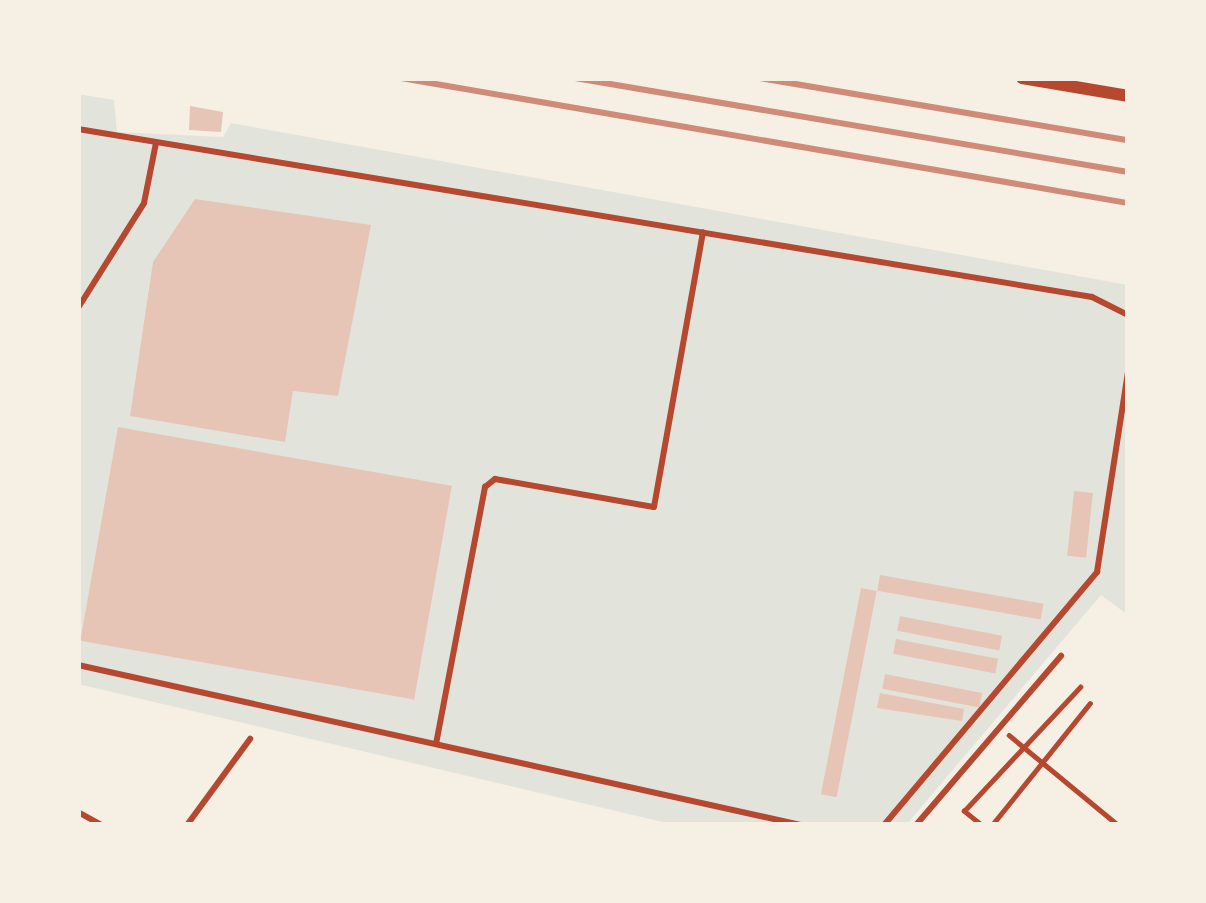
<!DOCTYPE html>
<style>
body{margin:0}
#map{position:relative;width:1206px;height:903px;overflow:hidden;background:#f6efe4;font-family:"Nunito Sans",sans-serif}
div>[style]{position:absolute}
.green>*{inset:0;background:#e2e4dc}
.building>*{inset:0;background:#e6c5b7;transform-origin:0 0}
.path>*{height:4.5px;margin:-2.25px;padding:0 2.25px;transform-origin:2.25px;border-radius:2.25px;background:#b5482f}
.service>*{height:6px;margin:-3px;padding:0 3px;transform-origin:3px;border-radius:3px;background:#b5482f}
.minor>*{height:12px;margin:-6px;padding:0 6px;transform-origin:6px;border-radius:6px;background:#b5482f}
.rail>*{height:6px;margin:-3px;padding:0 3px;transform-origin:3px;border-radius:3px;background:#cf8b77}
span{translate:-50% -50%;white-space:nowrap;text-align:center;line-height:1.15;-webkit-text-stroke:10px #f6efe4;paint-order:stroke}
.frame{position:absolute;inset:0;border:81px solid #f6efe4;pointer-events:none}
</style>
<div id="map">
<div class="green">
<div style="clip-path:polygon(78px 94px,114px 100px,117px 132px,223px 137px,231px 123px,1128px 285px,1128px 615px,1101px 595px,906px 825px,675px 825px,78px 684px)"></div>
</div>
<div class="building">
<div style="clip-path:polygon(190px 106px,223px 112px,221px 132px,189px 130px)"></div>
<div style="clip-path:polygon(195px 199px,371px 225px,338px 396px,293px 391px,285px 442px,130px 416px,153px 262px)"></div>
<div style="left:118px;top:427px;width:339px;height:217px;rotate:10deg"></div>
<div style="left:1074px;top:491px;width:19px;height:65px;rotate:6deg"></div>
<div style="left:880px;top:575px;width:166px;height:16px;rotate:10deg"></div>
<div style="left:861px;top:588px;width:16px;height:210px;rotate:11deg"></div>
<div style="left:900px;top:616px;width:104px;height:15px;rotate:11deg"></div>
<div style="left:896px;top:639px;width:104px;height:15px;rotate:11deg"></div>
<div style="left:885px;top:674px;width:99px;height:15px;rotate:11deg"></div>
<div style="clip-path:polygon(880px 693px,964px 709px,962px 721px,877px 708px)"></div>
</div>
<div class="path">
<div style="left:1009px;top:735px;width:141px;rotate:39.5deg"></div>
<div style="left:981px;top:825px;width:22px;rotate:-141deg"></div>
<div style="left:964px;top:811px;width:170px;rotate:-46.9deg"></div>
<div style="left:992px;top:825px;width:156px;rotate:-51.2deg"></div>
</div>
<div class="service">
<div style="left:78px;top:129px;width:1028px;rotate:9.41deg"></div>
<div style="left:1092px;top:297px;width:40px;rotate:26.6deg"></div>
<div style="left:78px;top:308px;width:124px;rotate:-57.8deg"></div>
<div style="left:144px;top:203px;width:61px;rotate:-78.7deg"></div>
<div style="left:78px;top:665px;width:740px;rotate:12.48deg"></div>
<div style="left:436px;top:744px;width:262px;rotate:-79.2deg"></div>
<div style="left:485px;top:487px;width:13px;rotate:-39deg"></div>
<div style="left:495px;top:479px;width:161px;rotate:10deg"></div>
<div style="left:654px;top:507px;width:279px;rotate:-79.9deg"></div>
<div style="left:78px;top:812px;width:26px;rotate:29deg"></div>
<div style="left:187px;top:825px;width:107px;rotate:-53.8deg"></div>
<div style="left:884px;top:825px;width:331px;rotate:-49.9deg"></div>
<div style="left:1097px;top:572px;width:203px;rotate:-81.2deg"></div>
<div style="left:916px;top:825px;width:223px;rotate:-49.4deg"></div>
</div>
<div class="minor">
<div style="left:1022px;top:78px;width:108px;rotate:9.6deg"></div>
</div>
<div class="rail">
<div style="left:401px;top:78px;width:738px;rotate:9.76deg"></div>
<div style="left:575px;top:78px;width:561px;rotate:9.65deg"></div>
<div style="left:760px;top:78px;width:373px;rotate:9.6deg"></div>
</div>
<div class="frame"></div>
</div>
